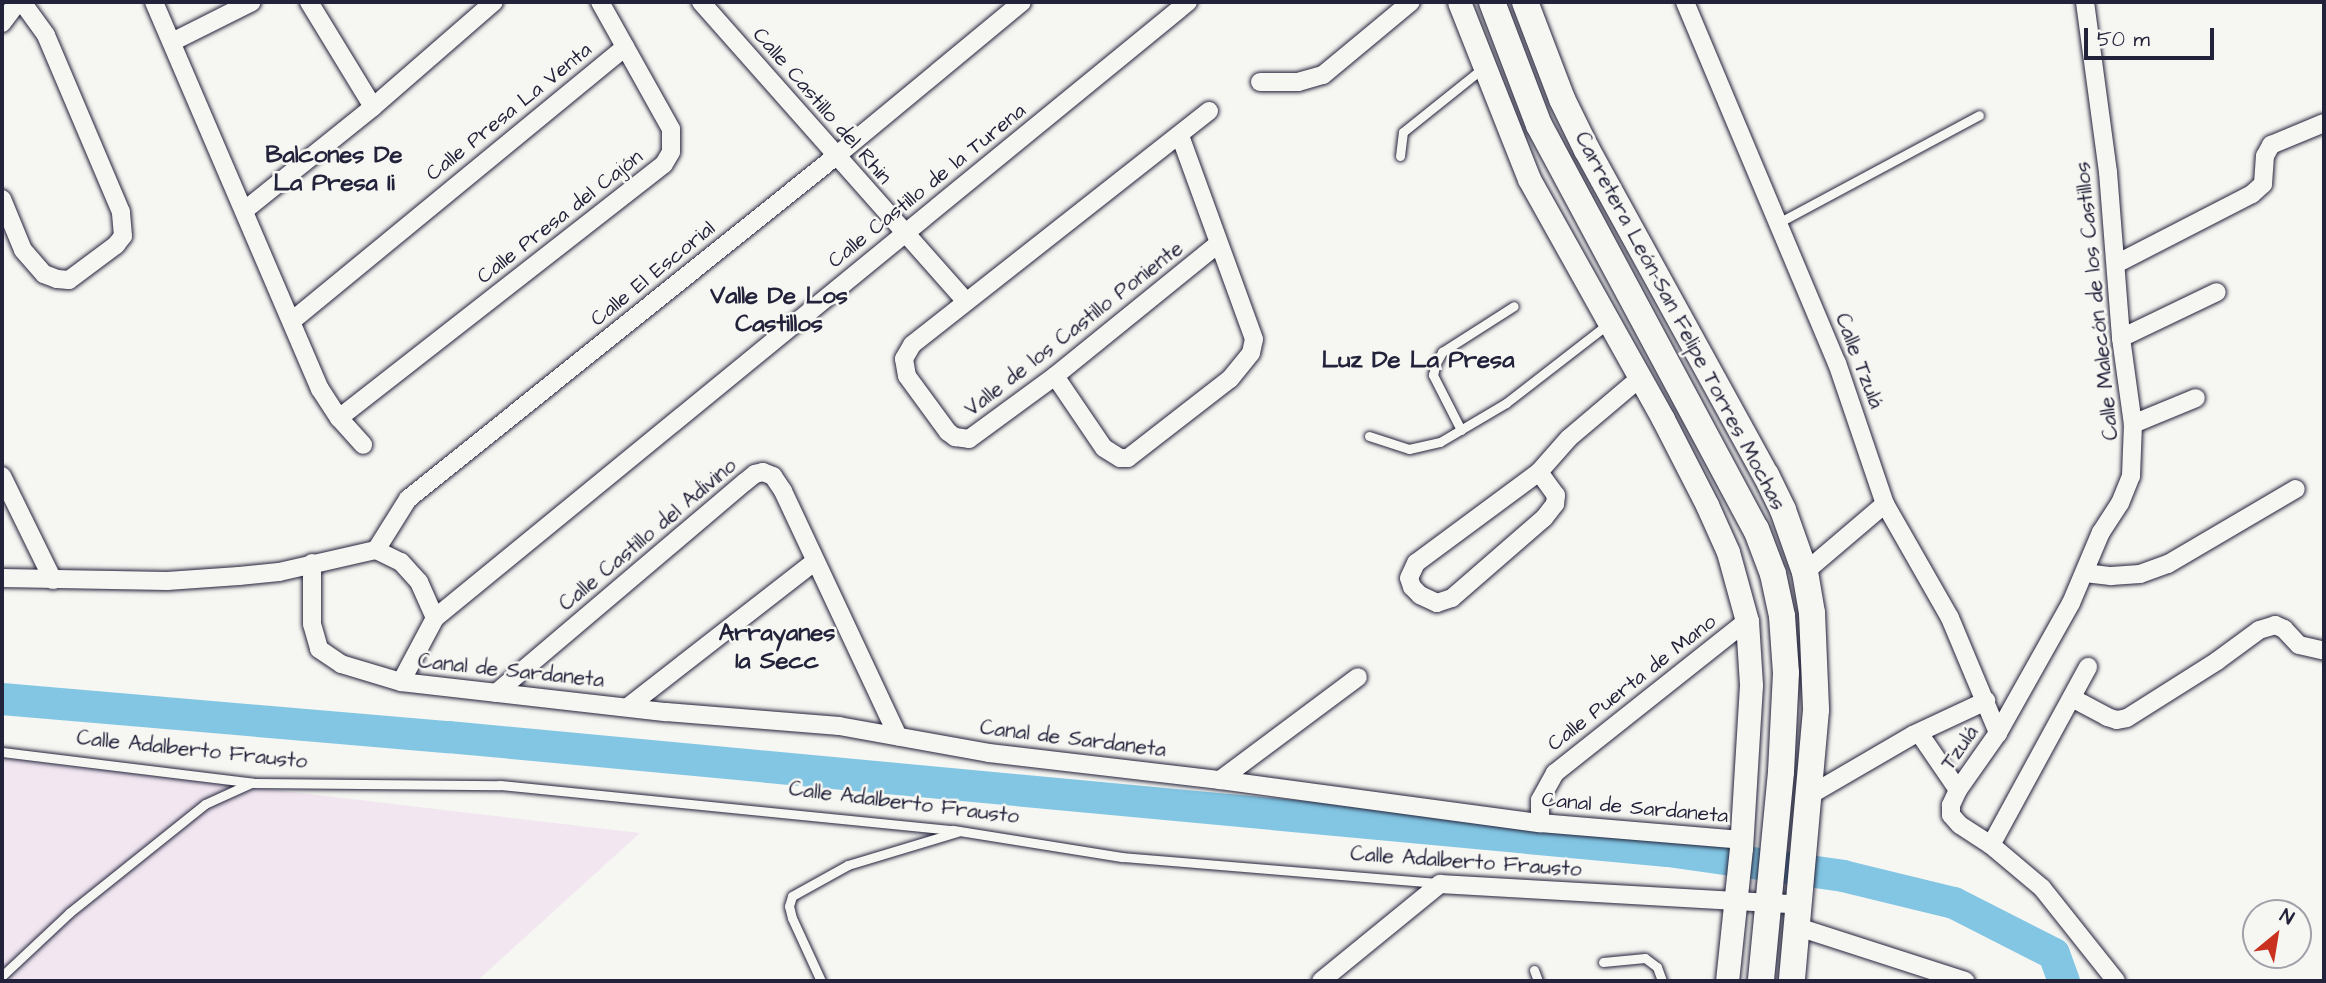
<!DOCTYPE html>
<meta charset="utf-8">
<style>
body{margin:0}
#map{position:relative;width:2326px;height:983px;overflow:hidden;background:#f6f6f2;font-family:"Architects Daughter",sans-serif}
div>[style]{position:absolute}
.built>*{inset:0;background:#f2e7f1}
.river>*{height:32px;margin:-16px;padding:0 16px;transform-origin:16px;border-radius:16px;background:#82c6e3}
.roads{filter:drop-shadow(0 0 2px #22223b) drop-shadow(0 0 2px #22223b)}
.service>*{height:9px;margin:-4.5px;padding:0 4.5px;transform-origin:4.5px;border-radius:4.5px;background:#f6f6f2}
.minor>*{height:18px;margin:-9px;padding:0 9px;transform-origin:9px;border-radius:9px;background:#f6f6f2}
.tertiary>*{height:23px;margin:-11.5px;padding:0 11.5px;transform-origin:11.5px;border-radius:11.5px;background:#f6f6f2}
.secondary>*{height:26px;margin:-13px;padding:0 13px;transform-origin:13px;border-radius:13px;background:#f6f6f2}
span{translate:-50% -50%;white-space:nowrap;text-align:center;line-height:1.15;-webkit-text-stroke:5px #f6f6f2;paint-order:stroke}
.street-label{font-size:21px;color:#22223b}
.quarter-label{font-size:24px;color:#22223b;font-weight:700}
.frame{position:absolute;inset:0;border:4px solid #22223b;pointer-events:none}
.north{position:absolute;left:2242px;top:899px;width:70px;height:70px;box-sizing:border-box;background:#f6f6f2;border:2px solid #a1a1a9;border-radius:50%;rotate:30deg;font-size:19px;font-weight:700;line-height:28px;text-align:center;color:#22223b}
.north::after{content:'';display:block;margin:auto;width:24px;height:32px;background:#c8321e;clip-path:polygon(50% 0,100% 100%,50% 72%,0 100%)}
.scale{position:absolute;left:2084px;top:28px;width:130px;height:32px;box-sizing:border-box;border:4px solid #22223b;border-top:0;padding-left:9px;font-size:21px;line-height:24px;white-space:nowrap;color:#22223b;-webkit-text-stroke:5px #f6f6f2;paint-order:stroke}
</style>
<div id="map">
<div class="built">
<div style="clip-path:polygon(2px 758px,640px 833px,477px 981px,2px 981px)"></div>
</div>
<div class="river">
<div style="left:2px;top:699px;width:448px;rotate:4.9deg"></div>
<div style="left:448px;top:737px;width:1225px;rotate:5.34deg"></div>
<div style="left:1668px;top:851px;width:177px;rotate:8.1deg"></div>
<div style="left:1843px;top:876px;width:114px;rotate:13.7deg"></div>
<div style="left:1954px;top:903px;width:112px;rotate:27deg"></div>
<div style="left:2054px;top:954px;width:29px;rotate:70deg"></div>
</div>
<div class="roads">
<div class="service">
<div style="left:1400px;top:156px;width:24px;rotate:-83deg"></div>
<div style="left:1403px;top:132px;width:102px;rotate:-38.7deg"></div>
<div style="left:1778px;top:223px;width:228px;rotate:-28.2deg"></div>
<div style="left:1461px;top:430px;width:62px;rotate:-117deg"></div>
<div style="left:1433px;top:375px;width:12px;rotate:-76deg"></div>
<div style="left:1436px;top:363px;width:13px;rotate:-61deg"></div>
<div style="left:1442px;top:352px;width:85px;rotate:-32.6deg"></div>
<div style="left:1369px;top:436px;width:42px;rotate:18deg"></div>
<div style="left:1409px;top:449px;width:32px;rotate:-13deg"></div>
<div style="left:1440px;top:442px;width:77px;rotate:-30.6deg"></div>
<div style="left:1506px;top:403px;width:130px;rotate:-37.8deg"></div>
<div style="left:2px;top:752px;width:253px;rotate:7deg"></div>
<div style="left:253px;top:783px;width:247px;rotate:0.5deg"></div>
<div style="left:500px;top:785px;width:455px;rotate:5.7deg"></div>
<div style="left:953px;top:830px;width:171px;rotate:9.1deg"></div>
<div style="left:1122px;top:857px;width:318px;rotate:4.7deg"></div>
<div style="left:1603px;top:962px;width:42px;rotate:-5.4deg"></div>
<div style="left:1645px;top:958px;width:15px;rotate:37deg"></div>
<div style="left:1657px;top:967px;width:15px;rotate:70deg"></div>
<div style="left:1534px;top:970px;width:12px;rotate:70deg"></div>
<div style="left:2px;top:976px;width:92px;rotate:-43.2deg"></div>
<div style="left:69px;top:913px;width:174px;rotate:-38.7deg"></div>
<div style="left:205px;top:804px;width:51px;rotate:-24.5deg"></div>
<div style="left:821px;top:981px;width:69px;rotate:-114.7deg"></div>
<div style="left:792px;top:918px;width:12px;rotate:-104deg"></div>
<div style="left:789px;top:906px;width:10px;rotate:-73deg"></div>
<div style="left:792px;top:896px;width:64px;rotate:-29deg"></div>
<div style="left:848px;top:865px;width:114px;rotate:-16.8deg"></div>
</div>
<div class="minor">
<div style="left:154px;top:2px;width:421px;rotate:66.8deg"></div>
<div style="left:320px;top:389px;width:35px;rotate:57deg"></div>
<div style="left:339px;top:418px;width:36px;rotate:48deg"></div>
<div style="left:309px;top:2px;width:123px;rotate:58.6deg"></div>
<div style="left:701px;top:2px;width:400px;rotate:48.5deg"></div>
<div style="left:1685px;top:2px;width:392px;rotate:67.2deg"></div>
<div style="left:1837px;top:363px;width:149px;rotate:71.2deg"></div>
<div style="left:1885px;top:504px;width:131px;rotate:60.3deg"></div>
<div style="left:1950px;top:618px;width:125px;rotate:67.3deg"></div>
<div style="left:2085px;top:2px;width:172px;rotate:82.3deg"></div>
<div style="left:2108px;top:172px;width:167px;rotate:85.5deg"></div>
<div style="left:2121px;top:338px;width:87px;rotate:82.1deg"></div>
<div style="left:2133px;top:424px;width:52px;rotate:92.2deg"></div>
<div style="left:2131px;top:476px;width:29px;rotate:112deg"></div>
<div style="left:2120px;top:503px;width:35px;rotate:123deg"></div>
<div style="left:2101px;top:532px;width:77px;rotate:112.9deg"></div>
<div style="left:2071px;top:603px;width:149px;rotate:119.3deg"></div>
<div style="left:1998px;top:733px;width:70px;rotate:125.1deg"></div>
<div style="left:1958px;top:790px;width:17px;rotate:115deg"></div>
<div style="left:1951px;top:805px;width:10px;rotate:90deg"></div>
<div style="left:1951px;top:815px;width:13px;rotate:48deg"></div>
<div style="left:1960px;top:825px;width:37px;rotate:33deg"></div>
<div style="left:1991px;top:845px;width:67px;rotate:40.1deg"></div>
<div style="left:2042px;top:888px;width:119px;rotate:51.5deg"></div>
<div style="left:2px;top:23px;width:26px;rotate:-53deg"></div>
<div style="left:172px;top:42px;width:89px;rotate:-26.6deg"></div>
<div style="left:1260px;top:82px;width:38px"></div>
<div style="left:1298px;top:82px;width:26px;rotate:-16deg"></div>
<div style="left:1323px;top:75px;width:114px;rotate:-39.7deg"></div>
<div style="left:1209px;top:111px;width:378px;rotate:141.8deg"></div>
<div style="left:912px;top:345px;width:16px;rotate:120deg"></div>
<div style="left:904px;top:359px;width:17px;rotate:80deg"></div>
<div style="left:907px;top:376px;width:69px;rotate:53.8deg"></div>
<div style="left:948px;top:432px;width:9px;rotate:36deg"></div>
<div style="left:955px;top:437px;width:14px;rotate:8deg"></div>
<div style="left:969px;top:439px;width:107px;rotate:-36.2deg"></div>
<div style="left:1055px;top:376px;width:208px;rotate:-39deg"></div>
<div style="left:2px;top:199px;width:55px;rotate:67.6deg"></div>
<div style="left:23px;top:250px;width:32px;rotate:49deg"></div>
<div style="left:44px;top:274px;width:14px;rotate:21deg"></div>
<div style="left:57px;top:279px;width:12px;rotate:5deg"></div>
<div style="left:69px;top:280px;width:59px;rotate:-36.7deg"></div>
<div style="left:116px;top:245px;width:11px;rotate:-52deg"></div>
<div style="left:123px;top:236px;width:24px;rotate:-95deg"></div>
<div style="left:121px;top:212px;width:192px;rotate:-113deg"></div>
<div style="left:46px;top:35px;width:41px;rotate:-126deg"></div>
<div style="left:245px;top:210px;width:164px;rotate:-38.8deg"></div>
<div style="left:373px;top:107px;width:160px;rotate:-41deg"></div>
<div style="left:2116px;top:264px;width:153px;rotate:-27.2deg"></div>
<div style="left:2252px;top:194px;width:15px;rotate:-42deg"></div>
<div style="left:2263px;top:184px;width:28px;rotate:-86deg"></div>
<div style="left:2265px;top:156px;width:13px;rotate:-61deg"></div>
<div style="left:2271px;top:145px;width:57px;rotate:-22.5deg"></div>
<div style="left:293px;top:320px;width:430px;rotate:-39.4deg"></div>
<div style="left:2121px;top:338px;width:106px;rotate:-25.6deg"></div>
<div style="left:1055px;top:376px;width:87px;rotate:55.8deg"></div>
<div style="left:1104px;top:448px;width:19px;rotate:32deg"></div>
<div style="left:1120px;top:458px;width:8px"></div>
<div style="left:1128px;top:458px;width:129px;rotate:-37.8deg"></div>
<div style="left:1230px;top:379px;width:33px;rotate:-51deg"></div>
<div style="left:1251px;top:353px;width:14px;rotate:-78deg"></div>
<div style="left:1254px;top:339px;width:216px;rotate:-110deg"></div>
<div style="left:339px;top:418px;width:412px;rotate:-38deg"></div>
<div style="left:664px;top:164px;width:14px;rotate:-60deg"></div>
<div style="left:671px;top:152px;width:23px;rotate:-90deg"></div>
<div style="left:671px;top:129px;width:145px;rotate:-119.2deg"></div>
<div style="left:2133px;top:424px;width:68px;rotate:-22.4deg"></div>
<div style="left:1539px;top:472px;width:29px;rotate:54deg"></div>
<div style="left:1556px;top:495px;width:9px;rotate:96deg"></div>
<div style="left:1555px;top:504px;width:18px;rotate:128deg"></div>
<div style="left:1544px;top:518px;width:122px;rotate:139deg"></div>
<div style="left:1452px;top:598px;width:16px;rotate:162deg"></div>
<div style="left:1437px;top:603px;width:19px;rotate:-155deg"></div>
<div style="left:1420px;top:595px;width:11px;rotate:-135deg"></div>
<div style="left:1412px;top:587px;width:9px;rotate:-108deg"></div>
<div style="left:1409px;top:578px;width:17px;rotate:-65deg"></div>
<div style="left:1416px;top:563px;width:153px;rotate:-36.5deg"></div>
<div style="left:1539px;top:472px;width:45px;rotate:-48.6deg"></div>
<div style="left:1569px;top:438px;width:93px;rotate:-40.2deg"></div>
<div style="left:2px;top:476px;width:116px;rotate:63.9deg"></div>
<div style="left:376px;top:550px;width:28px;rotate:26deg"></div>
<div style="left:401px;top:562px;width:27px;rotate:48deg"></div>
<div style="left:419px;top:582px;width:39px;rotate:66deg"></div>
<div style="left:435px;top:618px;width:72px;rotate:118deg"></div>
<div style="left:312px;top:563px;width:61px;rotate:90deg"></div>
<div style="left:312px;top:624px;width:26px;rotate:74deg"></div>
<div style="left:319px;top:649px;width:27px;rotate:34deg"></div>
<div style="left:341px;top:664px;width:63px;rotate:16.7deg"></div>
<div style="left:401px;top:682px;width:267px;rotate:6.5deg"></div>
<div style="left:666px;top:712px;width:174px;rotate:4.6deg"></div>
<div style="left:839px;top:726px;width:152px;rotate:10.2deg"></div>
<div style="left:989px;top:753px;width:233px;rotate:6.7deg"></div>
<div style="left:1220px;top:780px;width:323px;rotate:7.7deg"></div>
<div style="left:1540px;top:823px;width:202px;rotate:4.8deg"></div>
<div style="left:1805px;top:572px;width:105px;rotate:-40.4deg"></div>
<div style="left:2085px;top:573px;width:26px;rotate:7deg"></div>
<div style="left:2111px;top:576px;width:29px;rotate:-4deg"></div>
<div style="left:2140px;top:574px;width:30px;rotate:-20deg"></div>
<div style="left:2168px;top:564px;width:148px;rotate:-30.4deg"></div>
<div style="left:2px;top:578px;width:165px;rotate:1deg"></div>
<div style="left:167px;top:581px;width:72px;rotate:-4deg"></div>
<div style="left:239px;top:576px;width:40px;rotate:-5.7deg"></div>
<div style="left:279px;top:572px;width:99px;rotate:-12.8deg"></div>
<div style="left:376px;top:550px;width:60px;rotate:-57.9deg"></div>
<div style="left:408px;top:499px;width:548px;rotate:-38.71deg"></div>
<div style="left:836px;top:156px;width:241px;rotate:-39.6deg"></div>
<div style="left:435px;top:618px;width:973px;rotate:-39.29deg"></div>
<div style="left:496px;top:693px;width:326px;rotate:-40.3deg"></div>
<div style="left:745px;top:482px;width:13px;rotate:-39deg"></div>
<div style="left:755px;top:474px;width:8px;rotate:-14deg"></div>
<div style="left:763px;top:472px;width:11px;rotate:22deg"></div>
<div style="left:773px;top:476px;width:18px;rotate:56deg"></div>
<div style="left:783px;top:491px;width:271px;rotate:64.9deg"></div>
<div style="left:2072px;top:698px;width:40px;rotate:28deg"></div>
<div style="left:2107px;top:717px;width:10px;rotate:17deg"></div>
<div style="left:2117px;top:720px;width:10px;rotate:-11deg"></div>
<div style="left:2127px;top:718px;width:107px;rotate:-32.3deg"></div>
<div style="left:2217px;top:661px;width:52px;rotate:-36.4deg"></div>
<div style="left:2259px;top:630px;width:17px;rotate:-17deg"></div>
<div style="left:2275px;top:625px;width:10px;rotate:24deg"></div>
<div style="left:2284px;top:629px;width:22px;rotate:47deg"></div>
<div style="left:2299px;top:645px;width:26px;rotate:13deg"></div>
<div style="left:629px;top:706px;width:236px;rotate:-37.9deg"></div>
<div style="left:1919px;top:733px;width:69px;rotate:55.6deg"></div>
<div style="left:1220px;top:780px;width:172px;rotate:-36.7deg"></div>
<div style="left:1810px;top:795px;width:119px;rotate:-30.2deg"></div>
<div style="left:1913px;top:735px;width:81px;rotate:-25deg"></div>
<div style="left:1540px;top:823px;width:23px;rotate:-90deg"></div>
<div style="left:1540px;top:800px;width:31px;rotate:-61deg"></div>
<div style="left:1555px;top:773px;width:245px;rotate:-38.4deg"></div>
<div style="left:1991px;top:845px;width:203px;rotate:-61.4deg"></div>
<div style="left:1798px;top:927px;width:176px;rotate:17.9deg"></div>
<div style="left:1321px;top:981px;width:154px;rotate:-39.2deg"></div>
<div style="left:1440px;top:884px;width:362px;rotate:3.3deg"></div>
</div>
<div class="tertiary">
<div style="left:1459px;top:2px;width:190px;rotate:68.4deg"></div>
<div style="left:1529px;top:179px;width:275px;rotate:60.8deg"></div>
<div style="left:1663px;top:419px;width:97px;rotate:62.9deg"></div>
<div style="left:1707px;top:505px;width:51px;rotate:65.9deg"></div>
<div style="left:1728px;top:552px;width:72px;rotate:74.6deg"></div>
<div style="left:1747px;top:621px;width:64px;rotate:86.4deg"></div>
<div style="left:1751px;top:685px;width:163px;rotate:93.5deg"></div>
<div style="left:1741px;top:848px;width:134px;rotate:96deg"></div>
</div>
<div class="secondary">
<div style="left:1492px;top:2px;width:132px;rotate:69.1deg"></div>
<div style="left:1539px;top:125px;width:459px;rotate:61.8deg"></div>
<div style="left:1756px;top:529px;width:48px;rotate:69.3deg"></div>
<div style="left:1773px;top:574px;width:43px;rotate:77.9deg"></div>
<div style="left:1782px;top:616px;width:57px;rotate:86deg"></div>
<div style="left:1786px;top:673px;width:99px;rotate:92.9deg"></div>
<div style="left:1781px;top:772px;width:210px;rotate:95.5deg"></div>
<div style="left:1525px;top:2px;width:104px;rotate:69.1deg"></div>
<div style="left:1562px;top:99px;width:57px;rotate:63.9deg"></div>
<div style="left:1587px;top:150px;width:371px;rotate:61.2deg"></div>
<div style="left:1766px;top:475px;width:39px;rotate:64deg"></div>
<div style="left:1783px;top:510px;width:66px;rotate:70.5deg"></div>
<div style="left:1805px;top:572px;width:42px;rotate:80.3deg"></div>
<div style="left:1812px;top:613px;width:97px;rotate:87.6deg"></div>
<div style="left:1816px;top:710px;width:272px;rotate:95.1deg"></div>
</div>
</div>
<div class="street-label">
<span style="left:822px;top:106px;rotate:49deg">Calle Castillo del Rhin</span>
<span style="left:509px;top:112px;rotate:-39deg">Calle Presa La Venta</span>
<span style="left:927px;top:186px;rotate:-39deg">Calle Castillo de la Turena</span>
<span style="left:560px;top:217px;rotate:-38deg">Calle Presa del Cajón</span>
<span style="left:653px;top:274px;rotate:-39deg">Calle El Escorial</span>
<span style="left:2097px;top:301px;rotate:-96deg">Calle Malecón de los Castillos</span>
<span style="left:1680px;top:321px;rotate:62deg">Carretera León-San Felipe Torres Mochas</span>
<span style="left:1074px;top:329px;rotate:-38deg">Valle de los Castillo Poniente</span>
<span style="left:1859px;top:361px;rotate:69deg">Calle Tzulá</span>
<span style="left:648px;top:535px;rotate:-40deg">Calle Castillo del Adivino</span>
<span style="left:511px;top:671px;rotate:6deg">Canal de Sardaneta</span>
<span style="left:1632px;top:683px;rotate:-38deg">Calle Puerta de Mano</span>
<span style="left:1073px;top:739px;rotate:7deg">Canal de Sardaneta</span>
<span style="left:1960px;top:748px;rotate:-55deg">Tzulá</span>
<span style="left:192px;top:750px;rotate:6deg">Calle Adalberto Frausto</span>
<span style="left:904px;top:803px;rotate:7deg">Calle Adalberto Frausto</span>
<span style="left:1635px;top:808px;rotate:5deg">Canal de Sardaneta</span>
<span style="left:1466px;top:862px;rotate:4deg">Calle Adalberto Frausto</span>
</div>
<div class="quarter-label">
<span style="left:334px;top:170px">Balcones De<br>La Presa Ii</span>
<span style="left:779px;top:311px">Valle De Los<br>Castillos</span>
<span style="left:1418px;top:361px">Luz De La Presa</span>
<span style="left:777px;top:648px">Arrayanes<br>1a Secc</span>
</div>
<div class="frame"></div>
<div class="north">N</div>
<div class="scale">50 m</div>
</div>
